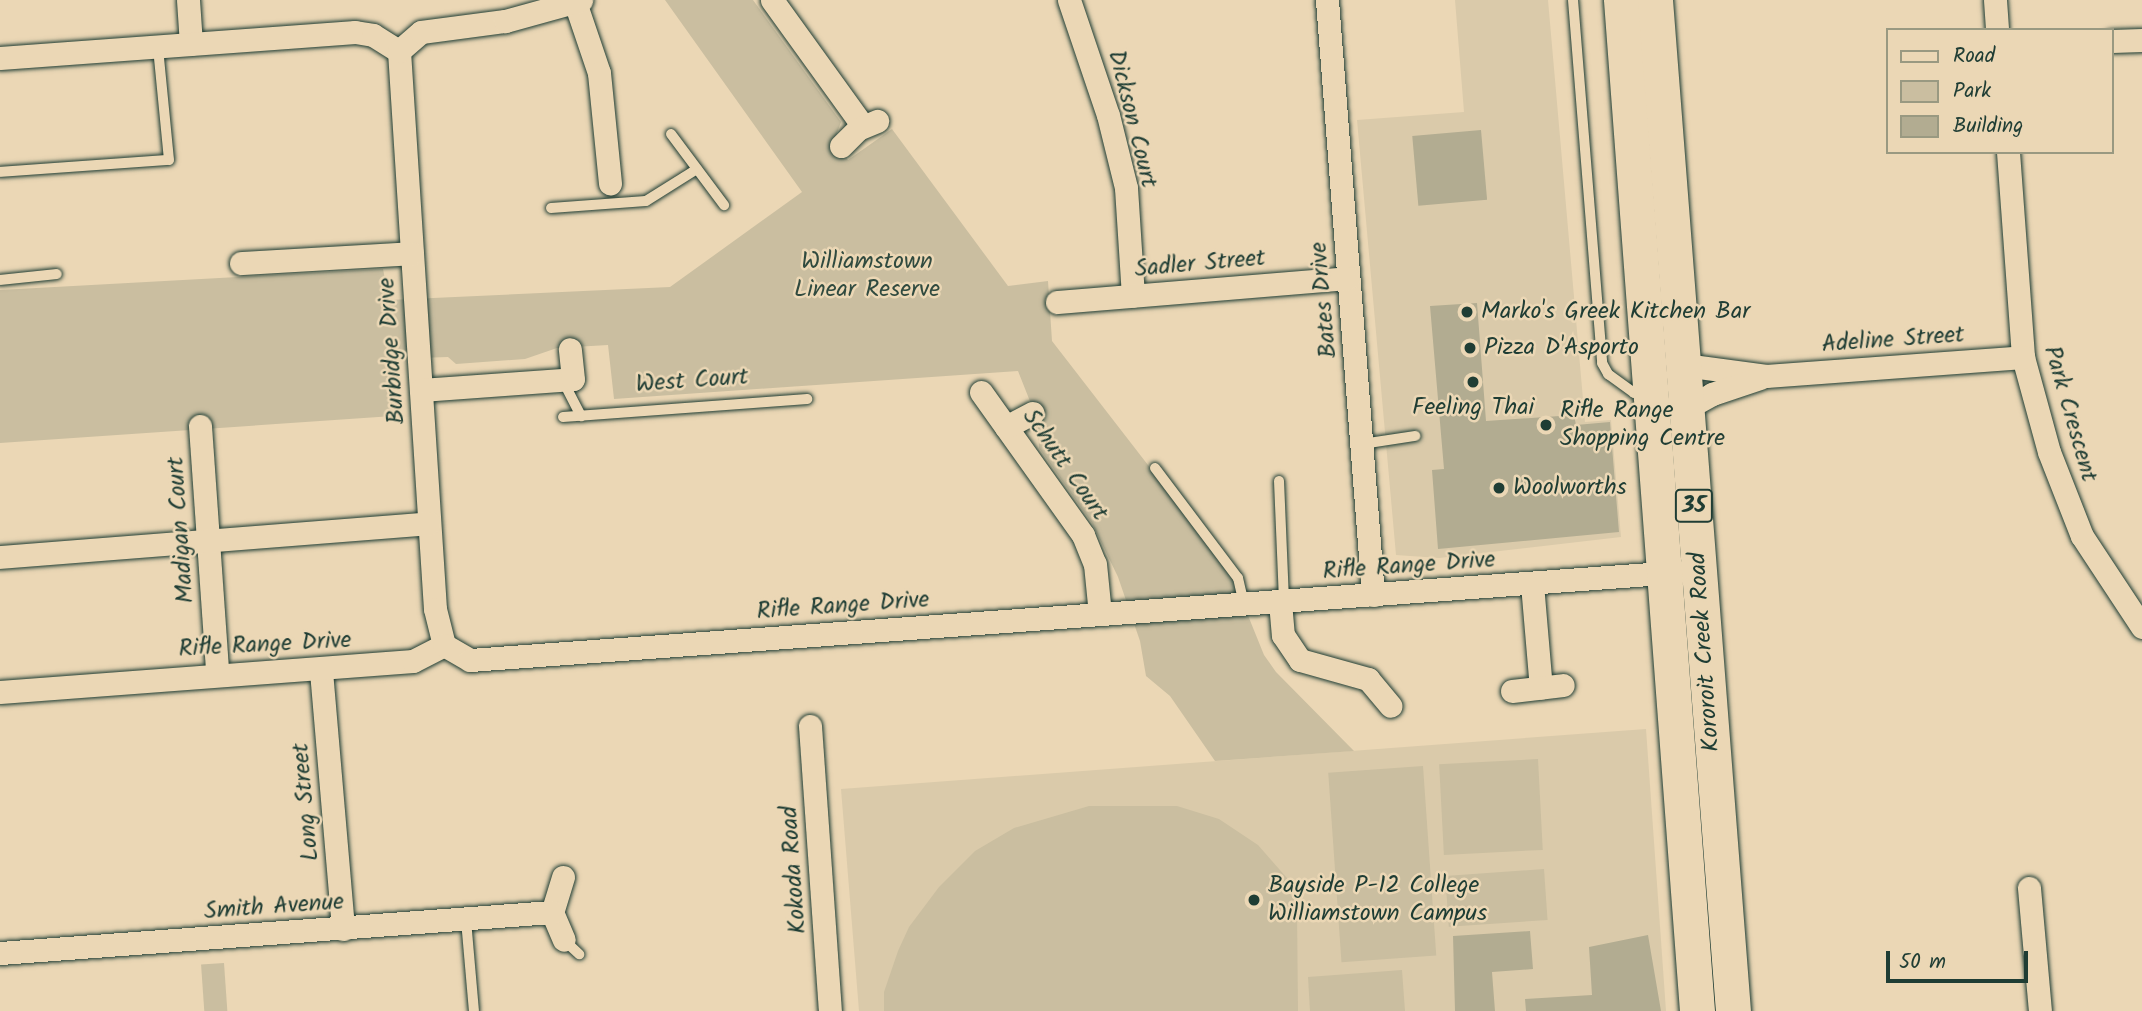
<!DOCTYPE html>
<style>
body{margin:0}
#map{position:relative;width:2142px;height:1011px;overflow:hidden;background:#ebd7b5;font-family:Kalam,sans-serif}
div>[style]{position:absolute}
.built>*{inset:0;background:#dacaaa}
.green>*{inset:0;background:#cabea0;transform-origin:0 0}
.building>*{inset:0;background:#b2ac91;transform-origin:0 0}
.roads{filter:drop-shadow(0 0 2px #1f3d34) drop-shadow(0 0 2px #1f3d34)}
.service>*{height:10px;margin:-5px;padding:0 5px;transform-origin:5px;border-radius:5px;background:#ebd7b5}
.minor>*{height:23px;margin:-11.5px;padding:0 11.5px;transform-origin:11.5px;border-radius:11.5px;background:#ebd7b5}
.primary>*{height:35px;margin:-17.5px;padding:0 17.5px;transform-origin:17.5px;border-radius:17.5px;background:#ebd7b5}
.dots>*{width:19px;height:19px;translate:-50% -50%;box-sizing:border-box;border:4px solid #ebd7b5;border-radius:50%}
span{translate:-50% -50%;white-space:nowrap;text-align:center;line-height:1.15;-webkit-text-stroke:5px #ebd7b5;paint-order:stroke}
.shield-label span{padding:2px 5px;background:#ebd7b5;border:2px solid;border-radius:5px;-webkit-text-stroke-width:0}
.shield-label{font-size:23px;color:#1f3d34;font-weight:700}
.street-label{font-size:24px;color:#1f3d34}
.park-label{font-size:24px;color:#304a3f}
.poi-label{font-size:24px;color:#1f3d34}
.left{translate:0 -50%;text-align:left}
.legend{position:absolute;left:1886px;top:28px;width:228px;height:126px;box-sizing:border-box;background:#ebd7b5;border:2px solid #999981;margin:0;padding:9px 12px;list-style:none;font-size:21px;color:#1f3d34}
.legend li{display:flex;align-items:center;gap:14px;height:35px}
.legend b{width:35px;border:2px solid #999981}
.scale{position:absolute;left:1886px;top:951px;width:142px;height:32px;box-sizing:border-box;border:4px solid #1f3d34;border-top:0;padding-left:9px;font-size:21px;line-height:24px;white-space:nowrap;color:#1f3d34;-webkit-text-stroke:5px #ebd7b5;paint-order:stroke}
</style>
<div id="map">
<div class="built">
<div style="clip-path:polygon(1455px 0,1548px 0,1585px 422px,1611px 420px,1621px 537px,1439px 558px,1396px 555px,1357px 120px,1464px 112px)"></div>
<div style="clip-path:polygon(1646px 729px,1666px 1011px,859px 1011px,841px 789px)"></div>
</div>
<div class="green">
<div style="clip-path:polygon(665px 0,753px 0,841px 122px,834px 141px,848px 160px,892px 129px,1008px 286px,1048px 281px,1052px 341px,1230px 571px,1264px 655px,1276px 672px,1354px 751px,1215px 761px,1170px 696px,1146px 676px,1140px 641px,1118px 577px,1092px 523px,1039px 448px,1037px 419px,1018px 371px,614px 399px,608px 345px,557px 348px,525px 359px,456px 364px,448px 357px,390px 359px,393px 416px,0 443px,0 290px,383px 269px,389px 300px,670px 287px,802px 192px)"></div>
<div style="left:1538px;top:759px;width:91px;height:99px;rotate:87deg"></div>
<div style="left:1423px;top:766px;width:190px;height:95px;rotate:86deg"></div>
<div style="clip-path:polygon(1089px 806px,1177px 806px,1219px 819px,1258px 845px,1287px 878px,1297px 909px,1298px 1011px,884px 1011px,884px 992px,898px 951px,909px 927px,939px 887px,975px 851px,1014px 828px)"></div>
<div style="left:1544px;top:869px;width:51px;height:99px;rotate:86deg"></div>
<div style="left:224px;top:963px;width:48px;height:23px;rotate:86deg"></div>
<div style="clip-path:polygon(1402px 970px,1405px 1011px,1310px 1011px,1308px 977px)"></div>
</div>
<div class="building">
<div style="left:1481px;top:130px;width:70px;height:69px;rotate:85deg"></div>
<div style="clip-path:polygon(1477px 303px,1486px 421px,1574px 415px,1576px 425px,1610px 422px,1619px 532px,1438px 549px,1432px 470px,1444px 469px,1430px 306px)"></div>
<div style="clip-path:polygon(1530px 931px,1533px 969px,1492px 972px,1495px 1011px,1455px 1011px,1453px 936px)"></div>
<div style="clip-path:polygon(1648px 935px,1661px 1011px,1526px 1011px,1525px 999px,1592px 995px,1589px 947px)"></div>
</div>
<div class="roads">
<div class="service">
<div style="left:1573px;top:0;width:364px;rotate:85.4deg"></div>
<div style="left:1602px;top:363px;width:13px;rotate:61deg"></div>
<div style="left:1608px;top:374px;width:32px;rotate:36deg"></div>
<div style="left:1634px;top:393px;width:10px"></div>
<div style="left:671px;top:134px;width:89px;rotate:53.3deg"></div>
<div style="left:0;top:172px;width:169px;rotate:-4.1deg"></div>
<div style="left:169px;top:160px;width:114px;rotate:-95.6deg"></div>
<div style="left:551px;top:208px;width:95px;rotate:-4.2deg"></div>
<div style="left:646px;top:201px;width:60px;rotate:-32.1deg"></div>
<div style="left:0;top:280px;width:57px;rotate:-6deg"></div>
<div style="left:562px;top:379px;width:42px;rotate:62.8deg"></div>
<div style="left:563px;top:417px;width:245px;rotate:-4.2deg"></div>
<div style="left:1362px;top:444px;width:54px;rotate:-8.6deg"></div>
<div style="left:1155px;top:468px;width:138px;rotate:53deg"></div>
<div style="left:1238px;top:578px;width:27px;rotate:77deg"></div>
<div style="left:1279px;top:481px;width:120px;rotate:87.6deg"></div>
<div style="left:466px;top:920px;width:91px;rotate:85deg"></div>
<div style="left:564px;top:940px;width:21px;rotate:43deg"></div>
</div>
<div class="minor">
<div style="left:188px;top:0;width:44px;rotate:86.1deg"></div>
<div style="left:772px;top:0;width:155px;rotate:54.2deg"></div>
<div style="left:1069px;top:0;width:121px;rotate:71.3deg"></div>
<div style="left:1108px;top:115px;width:75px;rotate:76.1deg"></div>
<div style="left:1126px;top:188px;width:108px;rotate:86.3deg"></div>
<div style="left:1327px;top:0;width:597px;rotate:85.58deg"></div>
<div style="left:1995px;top:0;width:30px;rotate:86deg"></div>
<div style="left:575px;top:2px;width:75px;rotate:71.3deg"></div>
<div style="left:599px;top:73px;width:111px;rotate:84.3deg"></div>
<div style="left:2112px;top:41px;width:30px;rotate:-2deg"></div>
<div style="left:399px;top:51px;width:559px;rotate:86.31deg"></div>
<div style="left:435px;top:609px;width:37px;rotate:76deg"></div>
<div style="left:0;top:58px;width:356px;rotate:-4.2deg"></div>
<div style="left:355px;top:32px;width:18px;rotate:9deg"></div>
<div style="left:373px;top:35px;width:31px;rotate:32deg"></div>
<div style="left:399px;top:51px;width:29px;rotate:-41deg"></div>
<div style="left:421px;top:32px;width:85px;rotate:-7.5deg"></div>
<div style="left:505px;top:21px;width:79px;rotate:-15.4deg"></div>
<div style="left:841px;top:146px;width:24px;rotate:-45deg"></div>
<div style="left:858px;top:129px;width:21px;rotate:-23deg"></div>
<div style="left:2008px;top:152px;width:206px;rotate:85.8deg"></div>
<div style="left:2023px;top:357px;width:98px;rotate:74.7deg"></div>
<div style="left:2049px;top:452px;width:90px;rotate:68.6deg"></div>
<div style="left:2082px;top:536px;width:109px;rotate:56.6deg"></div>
<div style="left:241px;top:263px;width:171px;rotate:-3.3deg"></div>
<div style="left:1057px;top:302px;width:292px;rotate:-4.7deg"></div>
<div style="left:1684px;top:365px;width:83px;rotate:7.6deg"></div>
<div style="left:1766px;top:376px;width:258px;rotate:-4.2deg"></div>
<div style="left:421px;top:390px;width:152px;rotate:-4.1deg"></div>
<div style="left:573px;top:379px;width:30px;rotate:-96deg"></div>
<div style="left:981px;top:392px;width:176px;rotate:54.5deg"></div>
<div style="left:1083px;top:535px;width:31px;rotate:68deg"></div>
<div style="left:1095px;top:564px;width:50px;rotate:84.3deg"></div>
<div style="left:1687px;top:408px;width:29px;rotate:-29deg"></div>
<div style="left:1712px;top:394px;width:51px;rotate:-18.4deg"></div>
<div style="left:200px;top:426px;width:247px;rotate:86deg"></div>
<div style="left:1006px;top:427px;width:30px;rotate:-28deg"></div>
<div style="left:0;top:557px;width:430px;rotate:-4.5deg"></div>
<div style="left:1532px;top:584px;width:104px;rotate:85.1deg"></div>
<div style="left:1280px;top:602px;width:33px;rotate:85deg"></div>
<div style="left:1283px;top:635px;width:30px;rotate:56deg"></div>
<div style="left:1300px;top:660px;width:71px;rotate:15.6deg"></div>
<div style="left:1368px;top:679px;width:35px;rotate:50deg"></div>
<div style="left:321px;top:671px;width:259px;rotate:85.1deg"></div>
<div style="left:1512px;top:691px;width:51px;rotate:-6.7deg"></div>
<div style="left:0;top:692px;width:414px;rotate:-4.3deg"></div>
<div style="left:413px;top:661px;width:35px;rotate:-27deg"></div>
<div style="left:444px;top:645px;width:30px;rotate:30deg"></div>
<div style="left:470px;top:660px;width:1211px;rotate:-4.17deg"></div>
<div style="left:810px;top:726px;width:286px;rotate:86deg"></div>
<div style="left:563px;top:877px;width:37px;rotate:107deg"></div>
<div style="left:552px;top:912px;width:30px;rotate:67deg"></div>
<div style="left:2029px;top:888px;width:123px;rotate:84.9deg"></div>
<div style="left:0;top:953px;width:554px;rotate:-4.25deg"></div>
</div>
<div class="primary">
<div style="left:1621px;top:0;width:1014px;rotate:85.7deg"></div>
<div style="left:1655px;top:0;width:1014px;rotate:85.59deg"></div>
</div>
</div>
<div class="dots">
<div style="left:1467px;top:312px;background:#1f3d34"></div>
<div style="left:1470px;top:348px;background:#1f3d34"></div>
<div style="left:1473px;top:382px;background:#1f3d34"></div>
<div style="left:1546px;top:425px;background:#1f3d34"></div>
<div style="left:1499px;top:488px;background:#1f3d34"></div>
<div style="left:1254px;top:900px;background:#1f3d34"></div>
</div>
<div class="shield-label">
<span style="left:1694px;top:506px">35</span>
</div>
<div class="street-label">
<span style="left:1132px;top:119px;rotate:76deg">Dickson Court</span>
<span style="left:1200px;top:264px;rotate:-5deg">Sadler Street</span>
<span style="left:1324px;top:300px;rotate:-95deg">Bates Drive</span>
<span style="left:1893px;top:340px;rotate:-4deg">Adeline Street</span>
<span style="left:392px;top:351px;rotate:-94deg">Burbidge Drive</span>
<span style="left:692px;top:381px;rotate:-4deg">West Court</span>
<span style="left:2070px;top:414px;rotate:74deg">Park Crescent</span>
<span style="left:1065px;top:465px;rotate:55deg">Schutt Court</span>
<span style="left:181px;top:530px;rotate:-94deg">Madigan Court</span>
<span style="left:1409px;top:566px;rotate:-4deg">Rifle Range Drive</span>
<span style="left:843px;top:606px;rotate:-4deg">Rifle Range Drive</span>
<span style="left:265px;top:645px;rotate:-3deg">Rifle Range Drive</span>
<span style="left:1705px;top:652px;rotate:-94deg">Kororoit Creek Road</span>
<span style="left:306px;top:802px;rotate:-95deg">Long Street</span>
<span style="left:794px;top:870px;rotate:-94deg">Kokoda Road</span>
<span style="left:274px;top:907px;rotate:-4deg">Smith Avenue</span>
</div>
<div class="park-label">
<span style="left:867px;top:276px">Williamstown<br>Linear Reserve</span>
</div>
<div class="poi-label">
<span class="left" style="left:1481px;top:312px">Marko's Greek Kitchen Bar</span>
<span class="left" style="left:1484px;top:348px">Pizza D'Asporto</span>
<span style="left:1473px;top:408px">Feeling Thai</span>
<span class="left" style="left:1560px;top:425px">Rifle Range<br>Shopping Centre</span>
<span class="left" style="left:1513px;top:488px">Woolworths</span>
<span class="left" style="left:1268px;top:900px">Bayside P-12 College<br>Williamstown Campus</span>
</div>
<ul class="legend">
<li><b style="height:9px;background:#ebd7b5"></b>Road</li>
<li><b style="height:19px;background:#cabea0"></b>Park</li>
<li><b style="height:19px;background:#b2ac91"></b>Building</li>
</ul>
<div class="scale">50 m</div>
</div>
